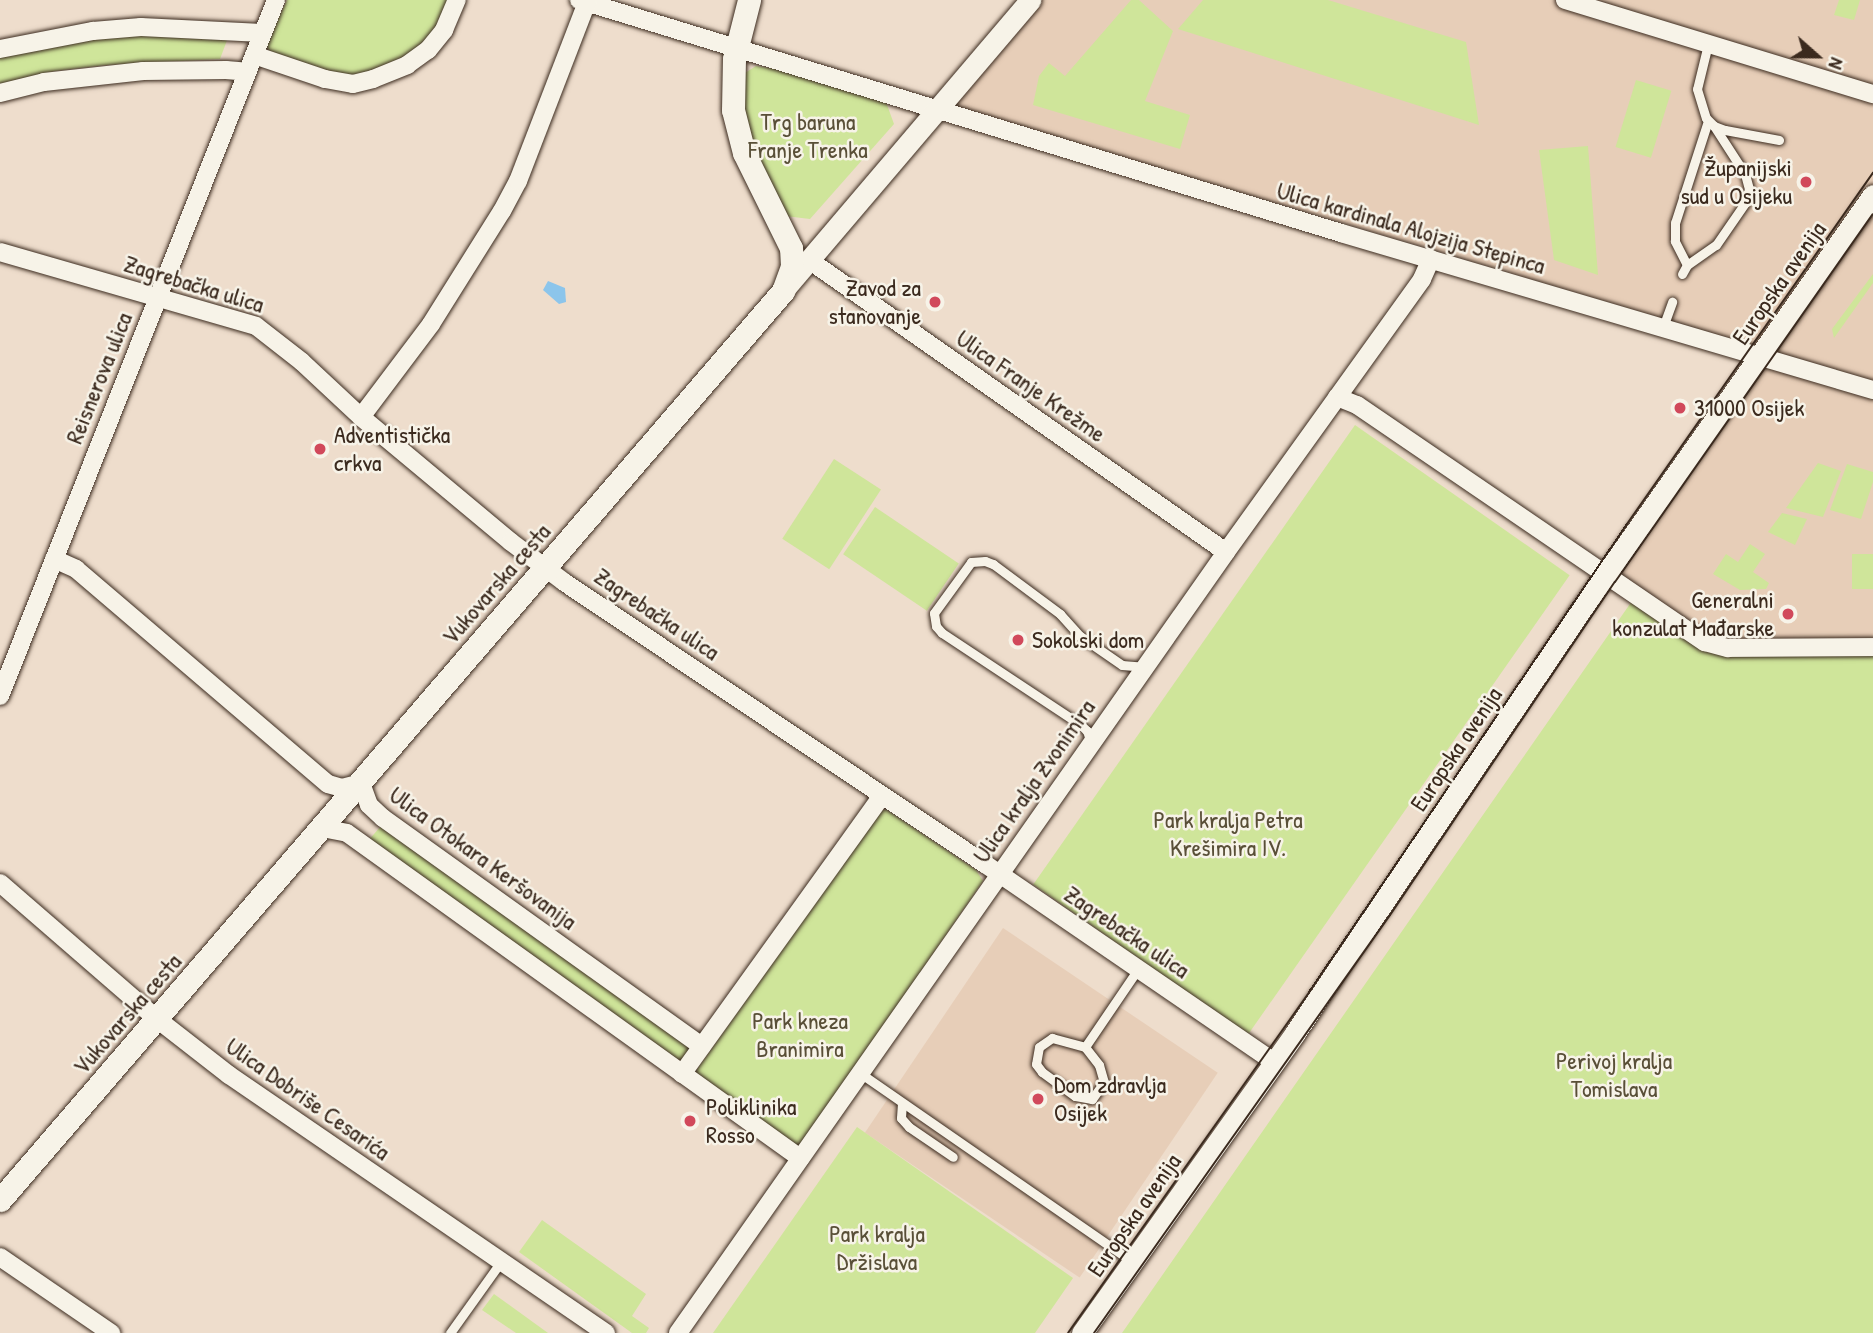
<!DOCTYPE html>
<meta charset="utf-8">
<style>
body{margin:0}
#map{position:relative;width:1873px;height:1333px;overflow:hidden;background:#edc;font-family:"Patrick Hand",sans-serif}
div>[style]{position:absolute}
.built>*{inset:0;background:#e7ceb8;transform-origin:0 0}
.green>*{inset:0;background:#cfe59a;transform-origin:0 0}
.water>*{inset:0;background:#8cc5eb}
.roads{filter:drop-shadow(0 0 2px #3b2a1e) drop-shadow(0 0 2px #3b2a1e)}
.service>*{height:9px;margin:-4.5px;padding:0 4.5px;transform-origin:4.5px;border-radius:4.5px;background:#f7f3e8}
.minor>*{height:18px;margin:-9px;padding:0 9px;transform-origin:9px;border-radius:9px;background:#f7f3e8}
.tertiary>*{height:21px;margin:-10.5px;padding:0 10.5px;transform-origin:10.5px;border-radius:10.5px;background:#f7f3e8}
.secondary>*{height:23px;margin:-11.5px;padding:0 11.5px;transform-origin:11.5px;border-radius:11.5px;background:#f7f3e8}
.tram>*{height:2px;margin:-1px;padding:0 1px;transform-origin:1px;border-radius:1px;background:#3b2a1e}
.dots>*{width:19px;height:19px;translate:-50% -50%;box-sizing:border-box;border:4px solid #f7f3e8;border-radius:50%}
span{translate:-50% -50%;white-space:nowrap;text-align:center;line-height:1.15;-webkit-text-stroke:5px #f7f3e8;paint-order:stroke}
.park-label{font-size:24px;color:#594f37}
.poi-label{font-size:24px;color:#3b2a1e}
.right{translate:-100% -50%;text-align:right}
.left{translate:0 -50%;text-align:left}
.street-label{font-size:24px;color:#3b2a1e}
.north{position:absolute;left:1782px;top:21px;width:70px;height:70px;-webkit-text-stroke:5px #f7f3e8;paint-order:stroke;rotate:111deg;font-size:19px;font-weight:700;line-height:28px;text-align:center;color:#3b2a1e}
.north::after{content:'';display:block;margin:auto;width:24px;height:32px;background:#3b2a1e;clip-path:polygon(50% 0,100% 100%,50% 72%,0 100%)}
</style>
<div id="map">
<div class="built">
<div style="clip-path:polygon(1038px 0,1873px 0,1873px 653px,1723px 656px,1597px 576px,1759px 347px,948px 105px)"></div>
<div style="left:1003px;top:928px;width:259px;height:247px;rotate:34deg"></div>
</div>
<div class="green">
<div style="clip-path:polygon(287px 0,452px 0,427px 45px,401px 62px,357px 77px,331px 76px,274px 59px,266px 45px)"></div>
<div style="clip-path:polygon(1131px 0,1139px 0,1173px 31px,1145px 101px,1190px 115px,1180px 149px,1033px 105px,1039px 76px,1049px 63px,1065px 76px)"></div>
<div style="clip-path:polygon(1203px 0,1328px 0,1466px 42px,1479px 125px,1178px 29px)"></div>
<div style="clip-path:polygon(1839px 0,1860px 0,1854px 20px,1834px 15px)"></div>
<div style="clip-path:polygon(166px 32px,229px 35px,220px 59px,106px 65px,55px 71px,0 84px,0 56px,69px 41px)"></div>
<div style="clip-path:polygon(756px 66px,776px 69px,886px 102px,894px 124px,810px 219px,785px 216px,747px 140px,740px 76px)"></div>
<div style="left:1636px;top:80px;width:37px;height:70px;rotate:17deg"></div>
<div style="clip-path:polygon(1588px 146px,1598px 275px,1554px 260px,1539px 150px)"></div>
<div style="clip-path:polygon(1873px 274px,1873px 283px,1834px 338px,1832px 329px)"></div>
<div style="left:1355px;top:425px;width:262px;height:561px;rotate:35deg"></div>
<div style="left:834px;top:459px;width:56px;height:95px;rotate:33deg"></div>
<div style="clip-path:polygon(1818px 463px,1841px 471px,1823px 517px,1786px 508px)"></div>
<div style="clip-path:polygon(1847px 464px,1873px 472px,1873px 482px,1861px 519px,1830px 510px)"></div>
<div style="left:875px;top:507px;width:101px;height:57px;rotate:34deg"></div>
<div style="clip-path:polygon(1782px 513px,1807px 519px,1795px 545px,1768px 532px)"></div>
<div style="clip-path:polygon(1750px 544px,1765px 554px,1753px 572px,1769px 583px,1766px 589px,1740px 590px,1713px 574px,1726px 554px,1738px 562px)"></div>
<div style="left:1873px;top:554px;width:35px;height:21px;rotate:90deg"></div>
<div style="clip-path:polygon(1632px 601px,1723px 656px,1873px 653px,1873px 1333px,1122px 1333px)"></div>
<div style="clip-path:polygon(881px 810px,887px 810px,976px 870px,983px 881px,803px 1143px,795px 1146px,693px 1075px)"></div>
<div style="clip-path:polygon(381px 826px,693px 1047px,678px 1067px,367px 842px)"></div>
<div style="clip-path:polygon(857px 1127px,1073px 1278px,1035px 1333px,713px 1333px)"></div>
<div style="clip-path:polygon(542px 1220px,646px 1294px,632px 1316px,649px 1328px,646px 1333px,632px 1333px,519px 1252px)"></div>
<div style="clip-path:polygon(494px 1294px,548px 1333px,516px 1333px,482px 1310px)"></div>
</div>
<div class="water">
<div style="clip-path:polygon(548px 281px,565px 288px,566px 302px,559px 304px,543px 290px)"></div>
</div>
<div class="roads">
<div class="service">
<div style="left:1708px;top:44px;width:46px;rotate:103.7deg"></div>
<div style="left:1697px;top:89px;width:30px;rotate:73deg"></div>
<div style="left:1706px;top:118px;width:11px;rotate:45deg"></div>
<div style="left:1714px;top:126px;width:12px;rotate:20deg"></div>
<div style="left:1725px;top:130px;width:55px;rotate:10.5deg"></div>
<div style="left:1687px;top:265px;width:27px;rotate:-117deg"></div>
<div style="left:1675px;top:241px;width:18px;rotate:-90deg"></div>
<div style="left:1675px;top:223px;width:107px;rotate:-72.1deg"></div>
<div style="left:1682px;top:274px;width:10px;rotate:-61deg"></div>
<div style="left:1687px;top:265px;width:35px;rotate:-35deg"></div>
<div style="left:1716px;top:245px;width:51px;rotate:-55.4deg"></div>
<div style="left:1745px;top:203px;width:15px;rotate:-74deg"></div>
<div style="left:1749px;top:189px;width:16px;rotate:-105deg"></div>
<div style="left:1745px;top:174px;width:57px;rotate:-122.9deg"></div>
<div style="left:1663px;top:327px;width:27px;rotate:-70deg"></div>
<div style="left:1091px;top:743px;width:13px;rotate:-108deg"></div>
<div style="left:1087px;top:731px;width:8px;rotate:-135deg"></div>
<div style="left:1081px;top:725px;width:167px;rotate:-146.5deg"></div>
<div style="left:942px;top:633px;width:9px;rotate:-131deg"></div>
<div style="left:936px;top:626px;width:13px;rotate:-99deg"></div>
<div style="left:934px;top:613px;width:63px;rotate:-54deg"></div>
<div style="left:971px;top:562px;width:14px;rotate:-4deg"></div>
<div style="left:985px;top:561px;width:9px;rotate:21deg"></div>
<div style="left:993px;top:564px;width:84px;rotate:36.7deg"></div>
<div style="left:1060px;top:614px;width:30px;rotate:48deg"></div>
<div style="left:1080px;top:636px;width:51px;rotate:34.6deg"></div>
<div style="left:1122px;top:665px;width:21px;rotate:5deg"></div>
<div style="left:1052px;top:1038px;width:34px;rotate:15deg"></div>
<div style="left:1085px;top:1047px;width:23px;rotate:52deg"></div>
<div style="left:1099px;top:1065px;width:18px;rotate:74deg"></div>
<div style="left:1104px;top:1082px;width:21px;rotate:125deg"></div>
<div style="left:1092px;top:1099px;width:17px;rotate:-170deg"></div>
<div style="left:1075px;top:1096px;width:41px;rotate:-144deg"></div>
<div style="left:1042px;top:1072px;width:10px;rotate:-127deg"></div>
<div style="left:1036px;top:1064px;width:17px;rotate:-80deg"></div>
<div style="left:1039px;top:1047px;width:16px;rotate:-35deg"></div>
<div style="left:1085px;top:1047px;width:94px;rotate:-55.8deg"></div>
<div style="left:860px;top:1073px;width:331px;rotate:34.7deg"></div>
<div style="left:902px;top:1103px;width:15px;rotate:94deg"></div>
<div style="left:901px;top:1118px;width:12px;rotate:48deg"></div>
<div style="left:909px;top:1127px;width:53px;rotate:34.3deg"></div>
<div style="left:450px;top:1333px;width:90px;rotate:-54.5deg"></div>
</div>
<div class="minor">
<div style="left:579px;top:0;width:797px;rotate:17deg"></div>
<div style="left:1341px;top:233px;width:555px;rotate:16.44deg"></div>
<div style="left:1565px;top:0;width:322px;rotate:17deg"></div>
<div style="left:0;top:49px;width:95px;rotate:-11deg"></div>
<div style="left:93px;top:31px;width:48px;rotate:-4.8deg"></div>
<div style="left:141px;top:27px;width:121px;rotate:2.8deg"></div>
<div style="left:254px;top:55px;width:75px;rotate:18.7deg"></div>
<div style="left:325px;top:79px;width:28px;rotate:10deg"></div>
<div style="left:353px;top:84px;width:21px;rotate:-14deg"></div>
<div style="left:373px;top:79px;width:37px;rotate:-22deg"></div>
<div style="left:407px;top:65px;width:26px;rotate:-36deg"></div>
<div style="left:428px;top:50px;width:26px;rotate:-51deg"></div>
<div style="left:444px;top:30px;width:33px;rotate:-67deg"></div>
<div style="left:0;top:93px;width:45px;rotate:-14deg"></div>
<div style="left:44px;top:82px;width:100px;rotate:-6.3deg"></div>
<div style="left:143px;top:71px;width:83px;rotate:-0.7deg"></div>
<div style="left:226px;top:70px;width:21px;rotate:5deg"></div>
<div style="left:0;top:252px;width:266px;rotate:16.1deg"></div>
<div style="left:256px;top:326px;width:58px;rotate:38deg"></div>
<div style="left:302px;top:362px;width:81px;rotate:43deg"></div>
<div style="left:361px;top:417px;width:195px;rotate:39.8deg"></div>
<div style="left:511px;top:542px;width:66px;rotate:37deg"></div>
<div style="left:564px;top:582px;width:507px;rotate:33.82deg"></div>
<div style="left:985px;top:864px;width:350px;rotate:34.4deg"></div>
<div style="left:809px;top:260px;width:509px;rotate:35deg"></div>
<div style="left:1337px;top:397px;width:22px;rotate:22deg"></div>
<div style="left:1357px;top:405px;width:421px;rotate:34.3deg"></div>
<div style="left:1705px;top:642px;width:24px;rotate:15deg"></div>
<div style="left:1728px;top:648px;width:145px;rotate:-0.4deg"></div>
<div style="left:361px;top:417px;width:116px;rotate:-53deg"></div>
<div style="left:431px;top:324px;width:133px;rotate:-57.9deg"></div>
<div style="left:502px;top:211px;width:34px;rotate:-62deg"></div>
<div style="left:518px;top:181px;width:192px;rotate:-68.9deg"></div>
<div style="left:54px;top:559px;width:24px;rotate:24deg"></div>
<div style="left:76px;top:569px;width:331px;rotate:40.5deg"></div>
<div style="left:328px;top:784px;width:15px;rotate:16deg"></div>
<div style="left:342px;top:788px;width:20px;rotate:-15deg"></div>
<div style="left:361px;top:783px;width:23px;rotate:70deg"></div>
<div style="left:369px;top:805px;width:19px;rotate:43deg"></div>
<div style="left:383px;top:818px;width:392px;rotate:35.6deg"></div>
<div style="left:0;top:696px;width:749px;rotate:-68.37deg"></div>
<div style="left:322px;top:828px;width:25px;rotate:11deg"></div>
<div style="left:347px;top:833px;width:558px;rotate:35.66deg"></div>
<div style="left:0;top:883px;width:208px;rotate:40.9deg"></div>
<div style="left:157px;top:1019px;width:91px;rotate:37.9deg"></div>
<div style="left:229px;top:1075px;width:457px;rotate:34.4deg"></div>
<div style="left:682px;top:1074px;width:342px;rotate:-54.3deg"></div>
<div style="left:0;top:1257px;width:135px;rotate:34.4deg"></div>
<div style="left:678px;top:1333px;width:954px;rotate:-54.94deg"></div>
<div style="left:1226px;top:552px;width:336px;rotate:-54.3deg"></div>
<div style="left:1422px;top:279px;width:22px;rotate:-66deg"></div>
</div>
<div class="tertiary">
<div style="left:786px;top:287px;width:377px;rotate:-49.6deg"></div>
<div style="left:1082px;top:1333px;width:368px;rotate:-54.6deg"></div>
<div style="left:1295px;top:1033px;width:513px;rotate:-55.97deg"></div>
<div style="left:1582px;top:608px;width:505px;rotate:-54.83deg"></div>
</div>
<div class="secondary">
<div style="left:0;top:1200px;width:1200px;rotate:-49.26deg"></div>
<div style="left:783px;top:291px;width:27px;rotate:-70deg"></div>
<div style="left:792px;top:266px;width:18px;rotate:-93deg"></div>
<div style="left:791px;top:248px;width:106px;rotate:-116.3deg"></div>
<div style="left:744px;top:153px;width:44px;rotate:-104.3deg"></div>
<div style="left:733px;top:110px;width:51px;rotate:-88.9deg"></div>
<div style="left:734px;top:59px;width:61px;rotate:-75.7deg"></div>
</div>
</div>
<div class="tram">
<div style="left:1068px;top:1333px;width:418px;rotate:-54.7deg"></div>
<div style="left:1309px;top:992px;width:566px;rotate:-55.8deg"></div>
<div style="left:1627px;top:524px;width:429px;rotate:-55deg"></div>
<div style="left:1094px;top:1333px;width:512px;rotate:-54.7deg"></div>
<div style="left:1390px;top:915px;width:402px;rotate:-56deg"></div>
<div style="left:1615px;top:582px;width:449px;rotate:-55deg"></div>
</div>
<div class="dots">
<div style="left:1806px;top:182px;background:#d1495b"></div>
<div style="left:935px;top:302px;background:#d1495b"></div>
<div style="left:1680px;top:408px;background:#d1495b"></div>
<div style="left:320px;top:449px;background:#d1495b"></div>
<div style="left:1788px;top:614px;background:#d1495b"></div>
<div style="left:1018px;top:640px;background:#d1495b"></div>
<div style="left:1038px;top:1099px;background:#d1495b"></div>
<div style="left:690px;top:1121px;background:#d1495b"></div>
</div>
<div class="park-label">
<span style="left:808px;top:136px">Trg baruna<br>Franje Trenka</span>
<span style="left:1228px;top:834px">Park kralja Petra<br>Krešimira IV.</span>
<span style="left:800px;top:1035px">Park kneza<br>Branimira</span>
<span style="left:1614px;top:1075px">Perivoj kralja<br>Tomislava</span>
<span style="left:877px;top:1248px">Park kralja<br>Držislava</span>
</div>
<div class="poi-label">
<span class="right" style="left:1792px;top:182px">Županijski<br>sud u Osijeku</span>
<span class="right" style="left:921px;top:302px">Zavod za<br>stanovanje</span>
<span class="left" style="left:1694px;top:408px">31000 Osijek</span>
<span class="left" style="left:334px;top:449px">Adventistička<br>crkva</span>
<span class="right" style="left:1774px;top:614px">Generalni<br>konzulat Mađarske</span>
<span class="left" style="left:1032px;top:640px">Sokolski dom</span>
<span class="left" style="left:1054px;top:1099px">Dom zdravlja<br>Osijek</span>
<span class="left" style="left:706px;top:1121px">Poliklinika<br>Rosso</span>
</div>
<div class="street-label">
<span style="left:1411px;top:228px;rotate:16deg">Ulica kardinala Alojzija Stepinca</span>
<span style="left:1779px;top:283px;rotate:-55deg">Europska avenija</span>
<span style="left:194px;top:284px;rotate:17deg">Zagrebačka ulica</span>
<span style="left:99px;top:378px;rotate:-68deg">Reisnerova ulica</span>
<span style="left:1031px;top:386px;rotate:35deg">Ulica Franje Krežme</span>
<span style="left:496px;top:584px;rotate:-49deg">Vukovarska cesta</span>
<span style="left:657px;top:614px;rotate:34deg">Zagrebačka ulica</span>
<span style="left:1456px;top:749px;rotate:-56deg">Europska avenija</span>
<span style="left:1034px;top:781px;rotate:-55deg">Ulica kralja Zvonimira</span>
<span style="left:483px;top:858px;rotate:36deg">Ulica Otokara Keršovanija</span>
<span style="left:1127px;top:932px;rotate:34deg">Zagrebačka ulica</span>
<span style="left:127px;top:1014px;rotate:-49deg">Vukovarska cesta</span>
<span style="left:308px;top:1099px;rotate:35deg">Ulica Dobriše Cesarića</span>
<span style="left:1134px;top:1215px;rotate:-55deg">Europska avenija</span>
</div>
<div class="north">N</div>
</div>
